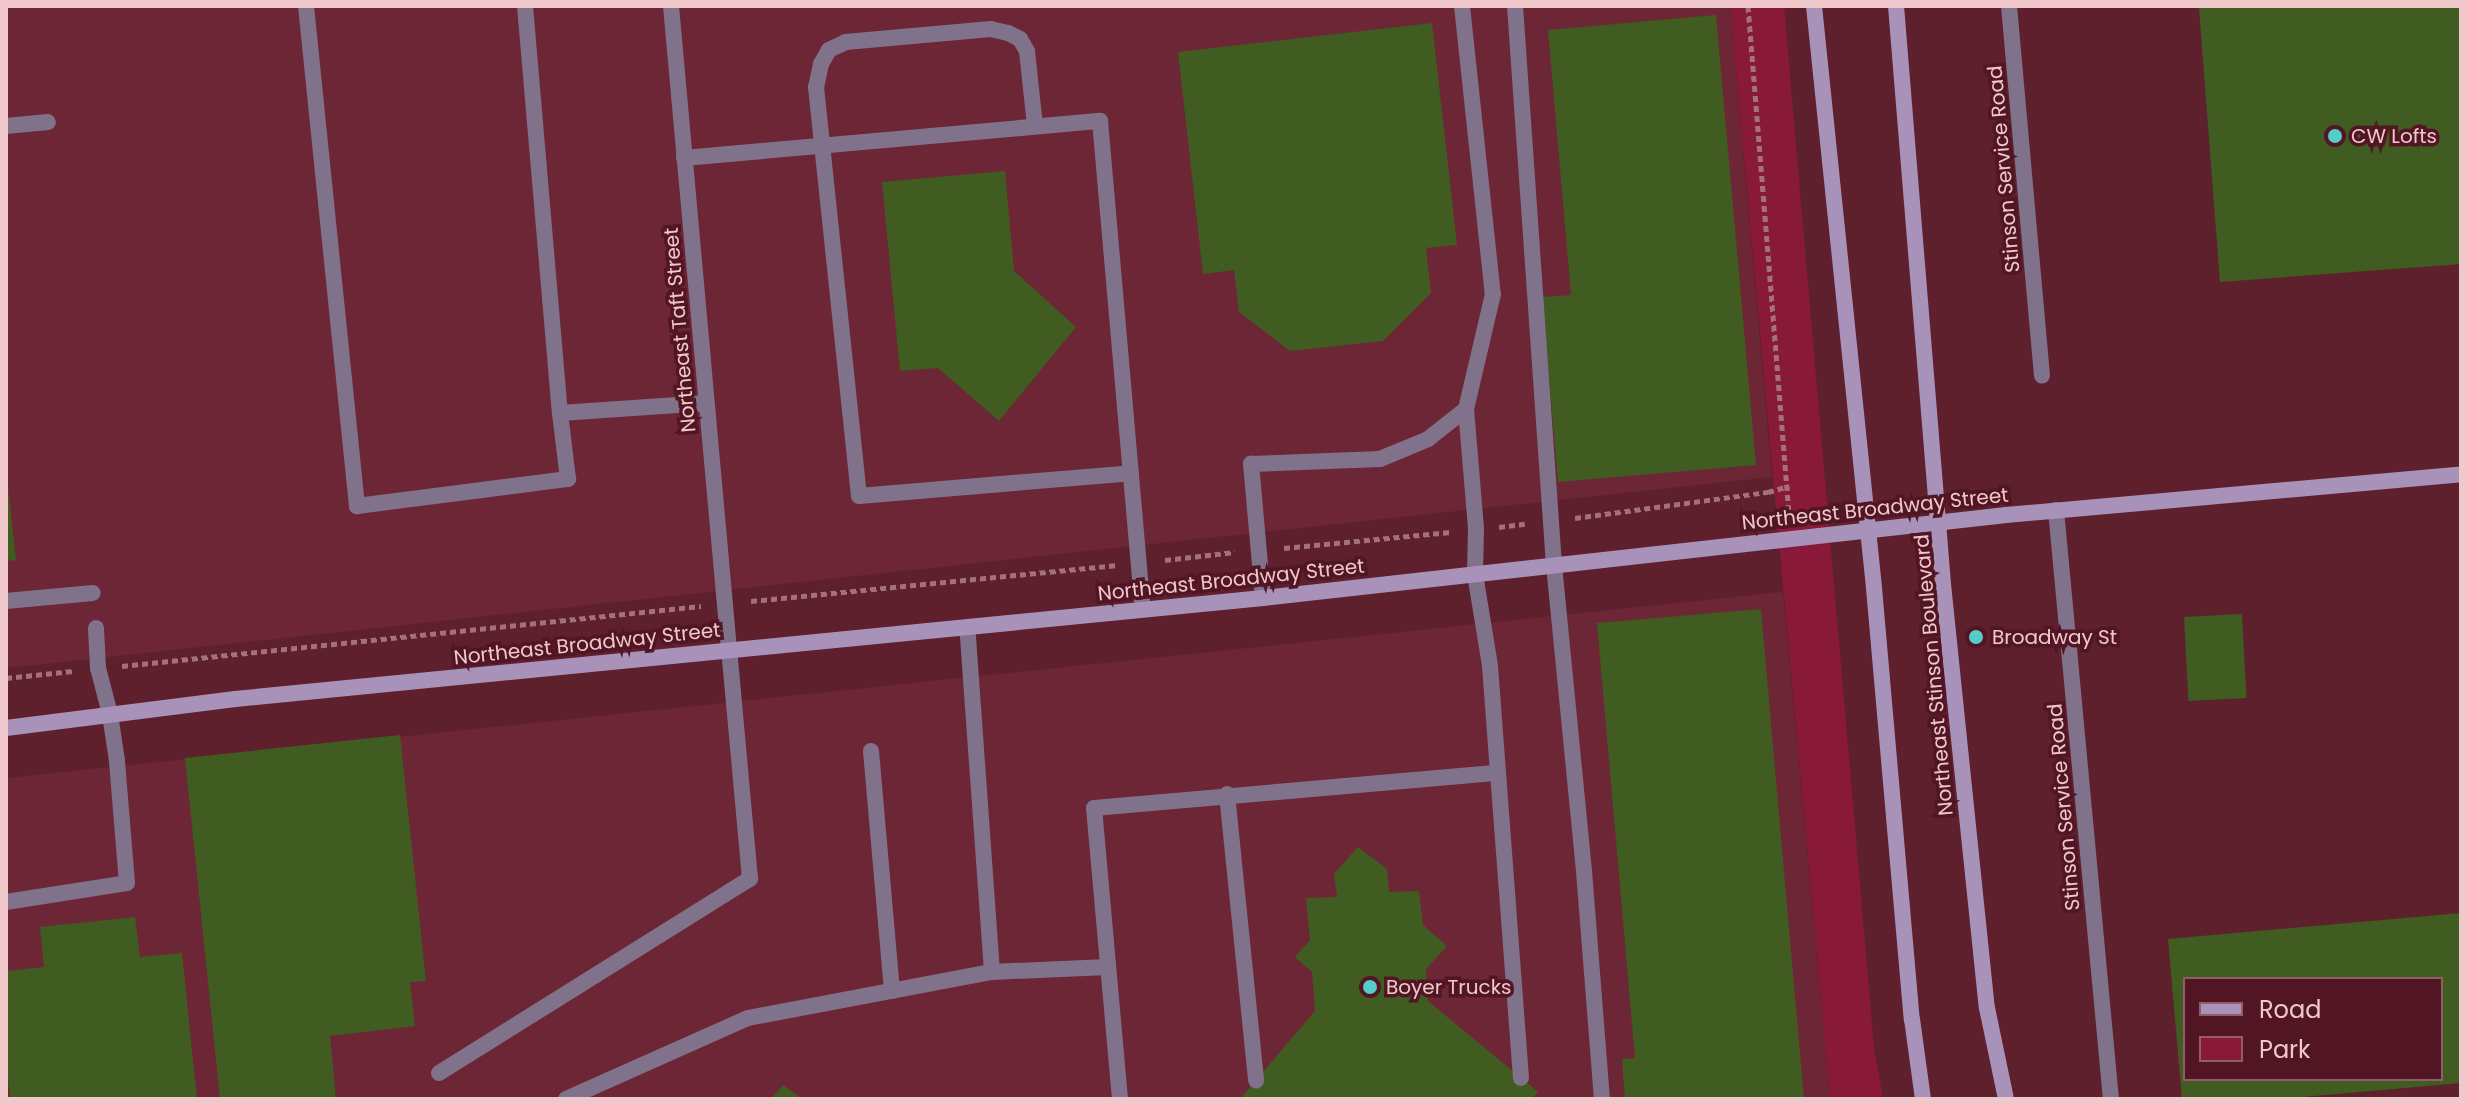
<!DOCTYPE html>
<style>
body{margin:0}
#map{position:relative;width:2467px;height:1105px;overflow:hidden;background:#5e202d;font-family:Poppins,sans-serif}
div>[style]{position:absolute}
.built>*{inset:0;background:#6d2635}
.green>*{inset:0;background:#881938}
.building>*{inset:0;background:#405c21;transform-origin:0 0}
.path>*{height:5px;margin-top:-2.5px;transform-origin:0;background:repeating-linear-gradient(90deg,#a47179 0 6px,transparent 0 10px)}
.lane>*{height:16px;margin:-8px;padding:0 8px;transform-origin:8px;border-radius:8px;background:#81728b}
.street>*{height:16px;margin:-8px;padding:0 8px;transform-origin:8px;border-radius:8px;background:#81728b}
.secondary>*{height:16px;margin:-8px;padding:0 8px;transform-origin:8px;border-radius:8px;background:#a992ba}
.dots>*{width:22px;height:22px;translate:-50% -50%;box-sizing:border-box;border:4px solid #521523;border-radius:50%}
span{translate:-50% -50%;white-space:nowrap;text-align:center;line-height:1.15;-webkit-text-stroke:7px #521523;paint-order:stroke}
.poi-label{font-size:20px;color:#f0c8cc}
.left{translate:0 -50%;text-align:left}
.street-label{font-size:20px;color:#f0c8cc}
.frame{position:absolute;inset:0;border:8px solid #f0c8cc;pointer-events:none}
.legend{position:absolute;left:2183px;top:977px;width:260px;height:104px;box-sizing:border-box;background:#521523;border:2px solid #915d67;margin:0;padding:10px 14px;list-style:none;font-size:24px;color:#f0c8cc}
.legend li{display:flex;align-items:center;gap:16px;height:40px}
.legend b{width:40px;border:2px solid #915d67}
</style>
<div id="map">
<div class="built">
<div style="clip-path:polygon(6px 6px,1730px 6px,1772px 477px,6px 668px)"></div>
<div style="clip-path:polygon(1783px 592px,1830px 1099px,6px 1099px,6px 778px)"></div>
</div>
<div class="green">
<div style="clip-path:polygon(1730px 6px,1784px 6px,1874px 1047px,1883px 1099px,1830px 1099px)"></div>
</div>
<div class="building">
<div style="clip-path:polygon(2225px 6px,2461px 6px,2461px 264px,2220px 282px,2199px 8px)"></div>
<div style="clip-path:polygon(1716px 15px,1756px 465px,1558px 482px,1542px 297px,1571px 295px,1548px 30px)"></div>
<div style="clip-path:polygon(1432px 23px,1457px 245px,1426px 248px,1431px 293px,1383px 341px,1290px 351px,1239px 312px,1234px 270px,1203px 274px,1178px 52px)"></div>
<div style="clip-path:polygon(1005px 171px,1014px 271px,1076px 327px,999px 421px,938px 368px,900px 371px,882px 182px)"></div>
<div style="clip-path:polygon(6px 468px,16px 560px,6px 561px)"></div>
<div style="clip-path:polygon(1761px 609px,1804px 1099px,1625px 1099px,1622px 1059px,1635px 1058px,1597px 623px)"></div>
<div style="left:2242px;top:614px;width:84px;height:58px;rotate:87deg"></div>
<div style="clip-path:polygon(400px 735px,426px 981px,410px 982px,415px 1026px,330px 1036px,336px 1099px,220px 1099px,185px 758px)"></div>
<div style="clip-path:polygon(1358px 847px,1387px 869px,1389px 892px,1419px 891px,1423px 925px,1447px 946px,1426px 969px,1428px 1001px,1538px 1092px,1532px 1099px,1240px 1099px,1315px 1011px,1312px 972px,1295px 957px,1310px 940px,1306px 898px,1337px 897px,1334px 874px)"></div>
<div style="clip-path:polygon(evenodd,2461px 913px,2461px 1083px,2279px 1099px,2182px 1099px,2168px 939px,2461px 913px,2185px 979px,2441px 979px,2441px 1079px,2185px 1079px,2185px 979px)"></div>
<div style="clip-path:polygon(135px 917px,140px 957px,182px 953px,197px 1099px,10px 1099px,6px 1058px,6px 971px,44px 967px,40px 927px)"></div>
<div style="clip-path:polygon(783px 1085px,802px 1099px,771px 1099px)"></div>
</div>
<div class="path">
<div style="left:1748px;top:6px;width:511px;rotate:85.39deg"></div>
<div style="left:1575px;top:518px;width:195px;rotate:-7.7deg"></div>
<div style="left:1768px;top:492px;width:22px;rotate:-16deg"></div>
<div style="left:1499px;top:527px;width:26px;rotate:-7deg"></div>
<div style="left:1284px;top:548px;width:167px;rotate:-5.5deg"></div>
<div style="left:1165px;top:560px;width:70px;rotate:-6.5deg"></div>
<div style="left:751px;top:601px;width:366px;rotate:-5.6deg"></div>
<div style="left:122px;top:666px;width:582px;rotate:-5.92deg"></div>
<div style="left:6px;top:678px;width:67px;rotate:-6deg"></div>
</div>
<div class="lane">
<div style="left:306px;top:6px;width:503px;rotate:84.18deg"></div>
<div style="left:357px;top:506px;width:213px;rotate:-7.3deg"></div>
<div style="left:568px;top:479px;width:66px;rotate:-96.9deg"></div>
<div style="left:560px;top:413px;width:147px;rotate:-3.9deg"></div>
<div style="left:525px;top:6px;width:409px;rotate:85.1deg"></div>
<div style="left:1462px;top:6px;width:290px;rotate:83.9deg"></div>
<div style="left:1493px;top:294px;width:118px;rotate:103.2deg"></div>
<div style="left:1466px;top:409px;width:120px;rotate:85.2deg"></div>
<div style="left:1476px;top:529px;width:45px;rotate:91.3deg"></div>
<div style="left:1475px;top:574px;width:93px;rotate:80.7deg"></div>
<div style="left:1490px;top:666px;width:413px;rotate:85.7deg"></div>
<div style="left:1515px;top:6px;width:560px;rotate:86.01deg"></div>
<div style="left:1554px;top:565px;width:307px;rotate:84.4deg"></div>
<div style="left:1584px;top:871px;width:229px;rotate:85.5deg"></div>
<div style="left:2009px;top:6px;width:371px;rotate:84.9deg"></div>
<div style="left:6px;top:126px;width:42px;rotate:-5.4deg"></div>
<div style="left:1035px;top:126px;width:75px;rotate:-96.1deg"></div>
<div style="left:1027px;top:51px;width:14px;rotate:-120deg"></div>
<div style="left:1020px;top:39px;width:13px;rotate:-153deg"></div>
<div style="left:1008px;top:33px;width:17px;rotate:-167deg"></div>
<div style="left:991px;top:29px;width:146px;rotate:174.9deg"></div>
<div style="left:846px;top:42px;width:19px;rotate:155deg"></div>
<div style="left:829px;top:50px;width:16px;rotate:120deg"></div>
<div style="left:821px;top:64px;width:24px;rotate:102deg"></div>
<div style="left:816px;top:87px;width:411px;rotate:84deg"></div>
<div style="left:859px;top:496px;width:273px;rotate:-4.8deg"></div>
<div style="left:684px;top:158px;width:418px;rotate:-5.1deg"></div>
<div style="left:1100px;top:121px;width:490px;rotate:85deg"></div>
<div style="left:2056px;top:510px;width:592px;rotate:84.67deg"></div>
<div style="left:1263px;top:598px;width:135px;rotate:-95.1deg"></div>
<div style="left:1251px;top:464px;width:129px;rotate:-2.2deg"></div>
<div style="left:1380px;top:459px;width:52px;rotate:-22.6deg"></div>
<div style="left:1428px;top:439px;width:48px;rotate:-38.3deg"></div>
<div style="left:6px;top:601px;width:87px;rotate:-5.3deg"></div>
<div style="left:871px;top:751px;width:241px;rotate:85deg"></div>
<div style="left:1227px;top:794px;width:288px;rotate:84.2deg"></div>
<div style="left:6px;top:902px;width:122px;rotate:-8.9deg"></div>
<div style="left:127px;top:883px;width:122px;rotate:-94.7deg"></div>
<div style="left:117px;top:761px;width:48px;rotate:-98.5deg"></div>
<div style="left:110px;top:714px;width:48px;rotate:-104.6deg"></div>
<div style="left:98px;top:668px;width:40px;rotate:-92.9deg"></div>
<div style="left:992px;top:972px;width:116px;rotate:-2.5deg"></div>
<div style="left:439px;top:1073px;width:367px;rotate:-32deg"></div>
<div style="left:750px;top:879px;width:230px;rotate:-95.2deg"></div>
<div style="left:566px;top:1099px;width:199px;rotate:-24deg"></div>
<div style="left:748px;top:1018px;width:248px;rotate:-10.7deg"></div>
<div style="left:992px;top:972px;width:346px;rotate:-94.1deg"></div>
<div style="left:1120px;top:1099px;width:292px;rotate:-95.1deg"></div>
<div style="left:1094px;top:808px;width:405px;rotate:-5deg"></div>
</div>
<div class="street">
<div style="left:671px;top:6px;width:647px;rotate:84.85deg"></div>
</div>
<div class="secondary">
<div style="left:1814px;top:6px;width:585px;rotate:84.11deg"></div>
<div style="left:1874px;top:588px;width:433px;rotate:85deg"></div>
<div style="left:1912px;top:1019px;width:81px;rotate:82.2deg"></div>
<div style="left:1896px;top:6px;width:580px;rotate:85.35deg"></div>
<div style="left:1943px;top:584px;width:426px;rotate:84.1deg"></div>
<div style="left:1987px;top:1008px;width:93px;rotate:78.2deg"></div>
<div style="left:6px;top:728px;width:231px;rotate:-7.2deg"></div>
<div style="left:235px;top:699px;width:1033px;rotate:-5.61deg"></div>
<div style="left:1263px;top:598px;width:748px;rotate:-6.37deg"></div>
<div style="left:2006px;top:515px;width:457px;rotate:-5.1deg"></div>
</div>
<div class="dots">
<div style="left:2335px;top:136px;background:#54cdc8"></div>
<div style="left:1976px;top:637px;background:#54cdc8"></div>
<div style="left:1370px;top:987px;background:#54cdc8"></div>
</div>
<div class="poi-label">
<span class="left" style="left:2351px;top:136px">CW Lofts</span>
<span class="left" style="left:1992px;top:637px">Broadway St</span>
<span class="left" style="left:1386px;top:987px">Boyer Trucks</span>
</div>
<div class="street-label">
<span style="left:2004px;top:169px;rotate:-95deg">Stinson Service Road</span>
<span style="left:680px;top:330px;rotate:-95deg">Northeast Taft Street</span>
<span style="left:1875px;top:509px;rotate:-6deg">Northeast Broadway Street</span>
<span style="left:1231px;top:580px;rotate:-6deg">Northeast Broadway Street</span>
<span style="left:587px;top:644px;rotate:-6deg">Northeast Broadway Street</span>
<span style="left:1934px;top:675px;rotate:-95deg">Northeast Stinson Boulevard</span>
<span style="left:2064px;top:807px;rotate:-95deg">Stinson Service Road</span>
</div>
<div class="frame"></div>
<ul class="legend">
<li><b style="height:10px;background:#a992ba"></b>Road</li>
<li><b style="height:22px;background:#881938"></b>Park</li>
</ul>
</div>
